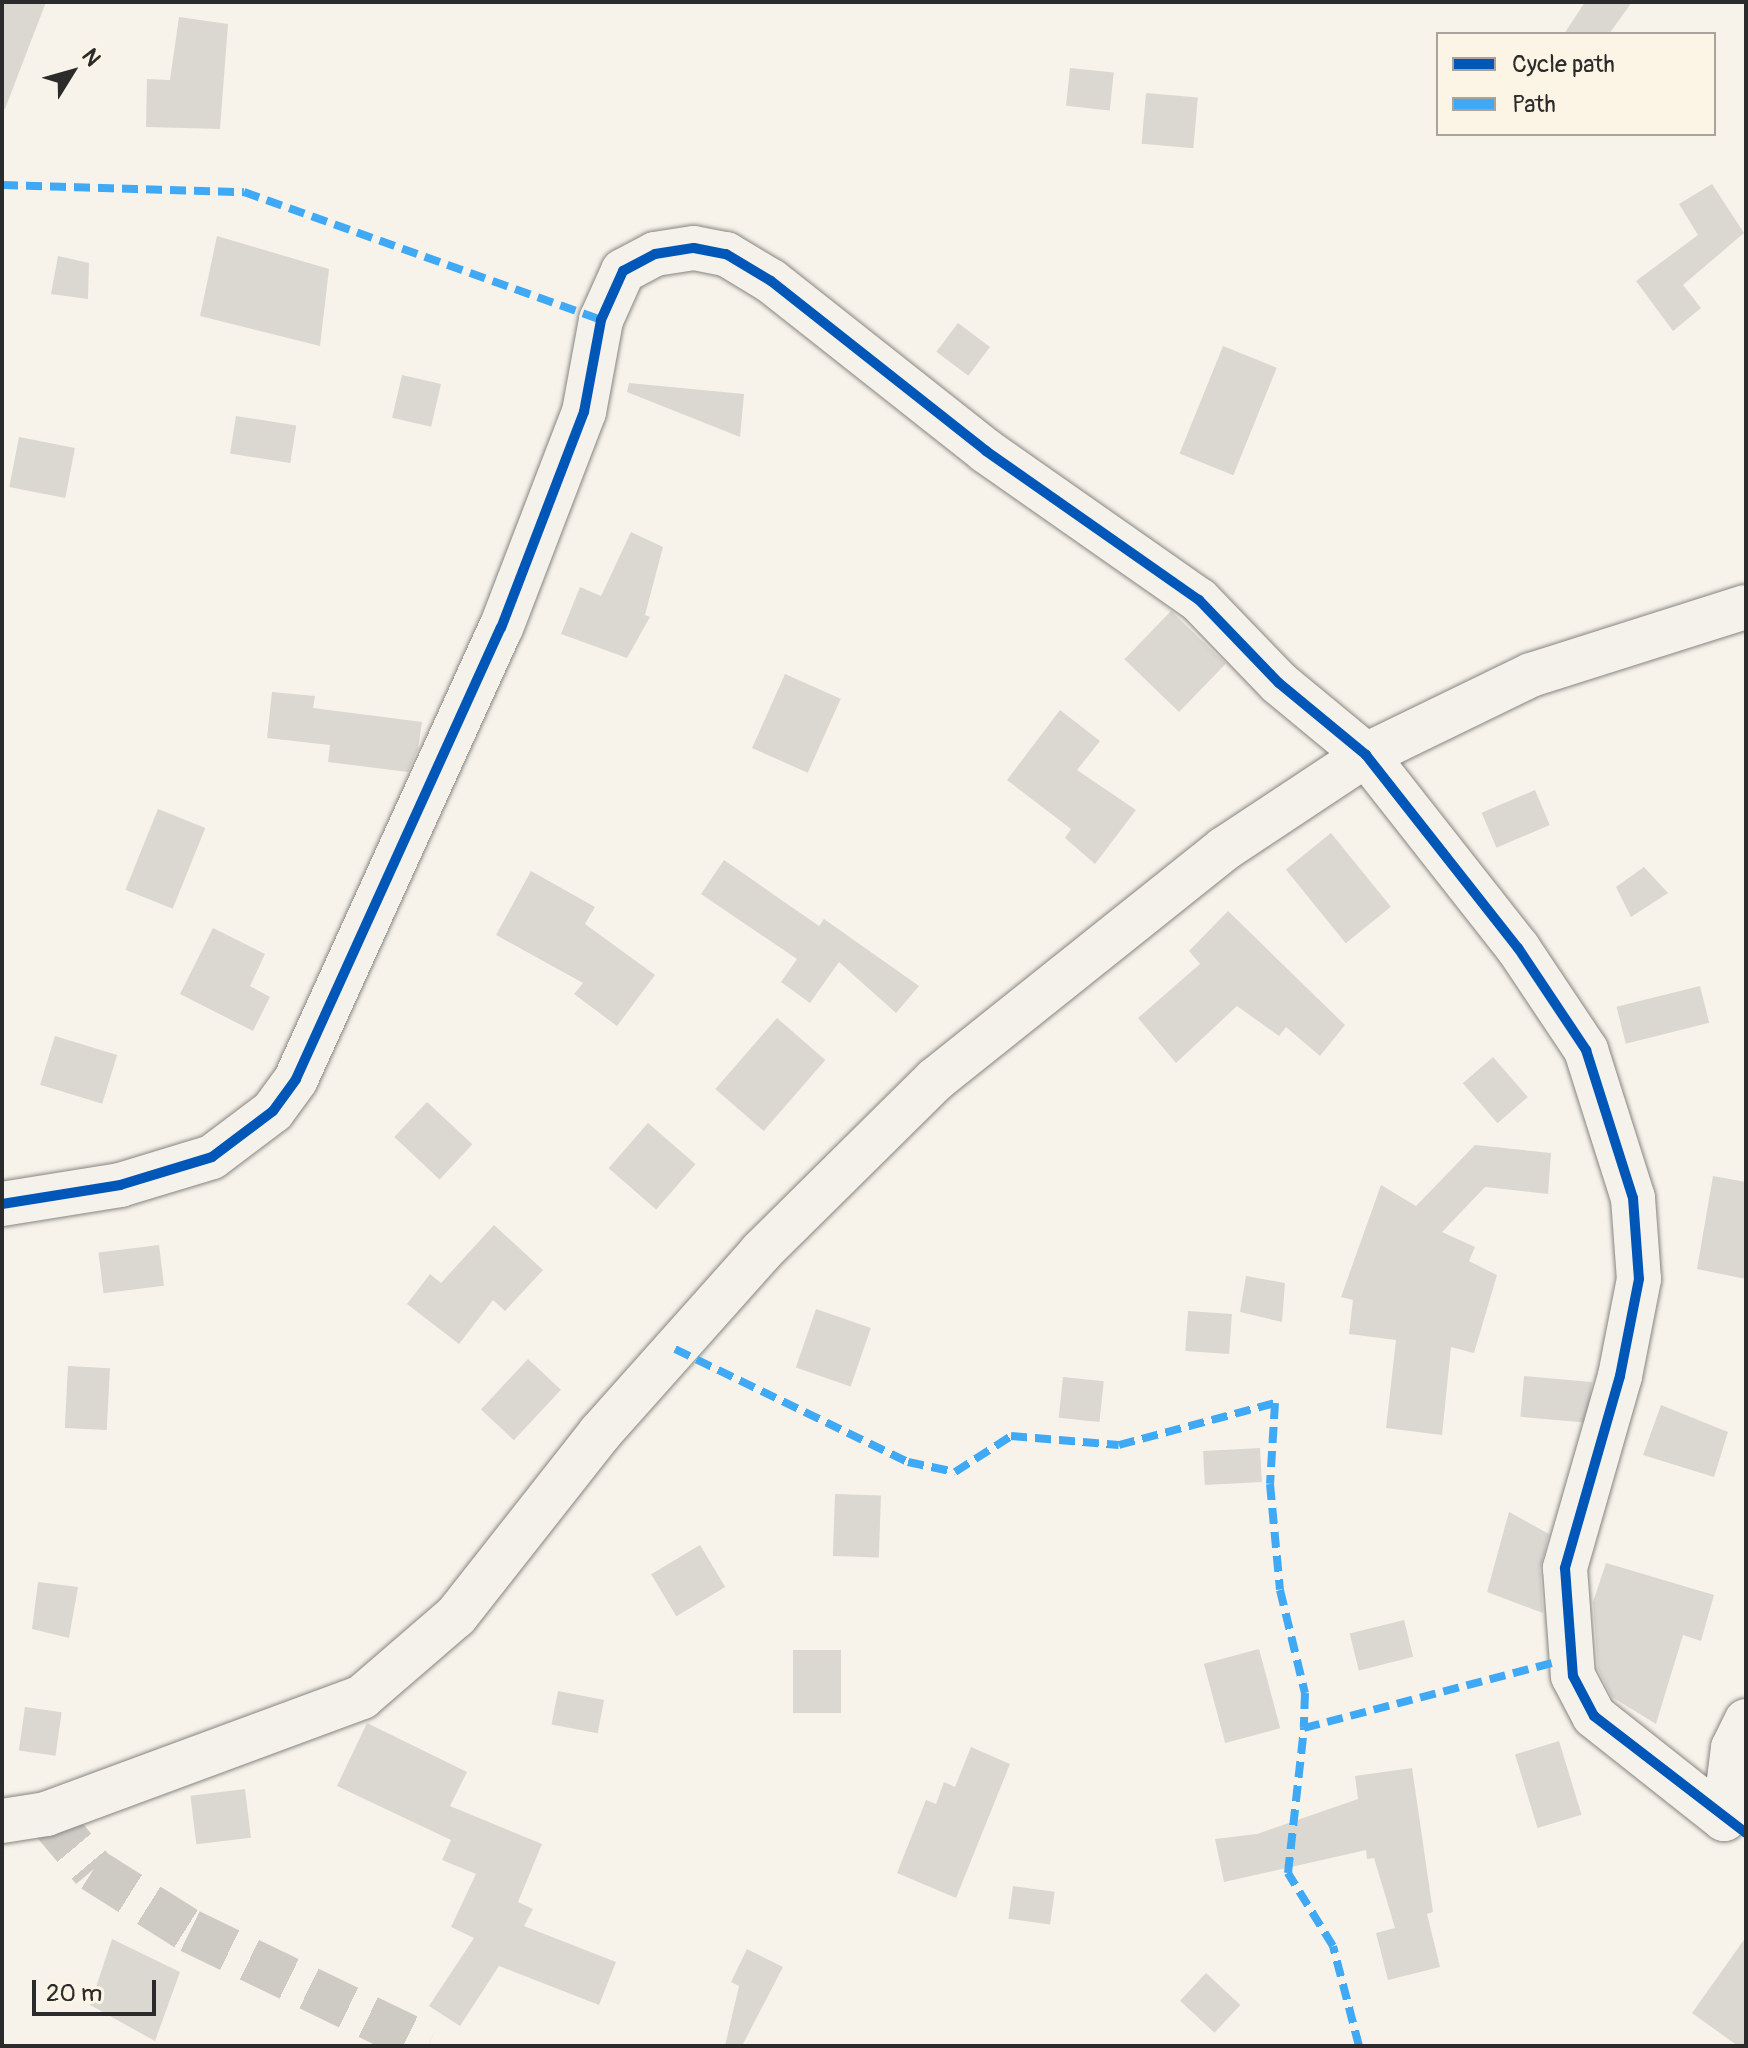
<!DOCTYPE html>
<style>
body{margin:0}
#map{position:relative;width:1748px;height:2048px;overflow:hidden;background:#f7f3ea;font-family:Pangolin,sans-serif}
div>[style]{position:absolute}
.building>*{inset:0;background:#dad8d1;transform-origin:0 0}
.minor-tunnel>*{height:44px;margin-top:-22px;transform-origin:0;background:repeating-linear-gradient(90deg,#cecbc4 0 44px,transparent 0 66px)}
.roads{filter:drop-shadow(0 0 2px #878581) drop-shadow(0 0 2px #878581)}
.minor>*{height:44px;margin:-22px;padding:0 22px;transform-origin:22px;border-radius:22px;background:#f5f2ec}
.quiet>*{height:8px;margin-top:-4px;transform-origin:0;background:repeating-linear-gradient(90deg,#3fa9f5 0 16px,transparent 0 24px)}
.cycleway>*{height:10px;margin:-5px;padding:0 5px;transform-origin:5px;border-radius:5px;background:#0057b8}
span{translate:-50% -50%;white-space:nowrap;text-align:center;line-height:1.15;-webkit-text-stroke:7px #fcf5e5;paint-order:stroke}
.frame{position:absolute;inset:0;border:4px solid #2b2b2b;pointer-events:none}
.legend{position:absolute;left:1436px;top:32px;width:280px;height:104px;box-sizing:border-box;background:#fcf5e5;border:2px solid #a8a49b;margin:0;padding:10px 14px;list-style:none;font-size:24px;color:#2b2b2b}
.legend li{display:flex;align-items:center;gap:16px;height:40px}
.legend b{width:40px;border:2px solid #a8a49b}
.north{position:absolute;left:32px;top:32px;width:80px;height:80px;-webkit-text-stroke:6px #fcf5e5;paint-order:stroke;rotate:53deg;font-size:22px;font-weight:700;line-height:32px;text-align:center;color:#2b2b2b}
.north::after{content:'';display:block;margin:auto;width:28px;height:36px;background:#2b2b2b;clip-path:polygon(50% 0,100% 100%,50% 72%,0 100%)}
.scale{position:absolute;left:32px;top:1980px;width:124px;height:36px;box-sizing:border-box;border:4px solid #2b2b2b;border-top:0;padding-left:10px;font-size:24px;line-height:28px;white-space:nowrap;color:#2b2b2b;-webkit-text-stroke:6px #fcf5e5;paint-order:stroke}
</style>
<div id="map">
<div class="building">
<div style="clip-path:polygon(2px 2px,46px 2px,5px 109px,2px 108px)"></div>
<div style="clip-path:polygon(1585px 2px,1632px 2px,1609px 34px,1564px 34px)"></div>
<div style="clip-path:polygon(179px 17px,228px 24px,220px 129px,146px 127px,147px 79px,170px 80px)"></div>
<div style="left:1070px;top:68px;width:44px;height:38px;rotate:6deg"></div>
<div style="left:1146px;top:93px;width:52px;height:51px;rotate:5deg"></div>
<div style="clip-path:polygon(1712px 184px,1744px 233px,1683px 285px,1701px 308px,1673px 331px,1636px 281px,1698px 235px,1679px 204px)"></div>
<div style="clip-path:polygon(217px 236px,329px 269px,320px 346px,200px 316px)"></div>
<div style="clip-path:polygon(58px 256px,89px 263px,88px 299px,51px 294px)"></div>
<div style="left:958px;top:323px;width:40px;height:36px;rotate:37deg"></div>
<div style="left:1223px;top:346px;width:58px;height:116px;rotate:22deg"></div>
<div style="left:402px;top:375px;width:40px;height:44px;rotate:13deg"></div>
<div style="clip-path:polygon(629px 383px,744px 394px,740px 437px,627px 392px)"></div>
<div style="left:236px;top:416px;width:61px;height:38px;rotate:9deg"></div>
<div style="left:19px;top:437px;width:57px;height:51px;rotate:11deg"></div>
<div style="clip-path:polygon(631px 532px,663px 547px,645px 615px,650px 617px,627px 658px,561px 634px,580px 587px,601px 596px)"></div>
<div style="left:1171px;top:611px;width:76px;height:67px;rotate:44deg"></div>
<div style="left:785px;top:674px;width:61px;height:81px;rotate:24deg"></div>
<div style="clip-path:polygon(272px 692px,315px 696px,313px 708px,422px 722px,418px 749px,408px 772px,328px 762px,330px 745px,267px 738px)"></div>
<div style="clip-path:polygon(1060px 710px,1100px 741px,1077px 770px,1136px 810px,1095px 864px,1065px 838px,1071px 829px,1007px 780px)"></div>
<div style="left:1535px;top:790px;width:38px;height:58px;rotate:67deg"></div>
<div style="left:158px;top:809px;width:51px;height:87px;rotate:22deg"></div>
<div style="left:1331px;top:833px;width:95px;height:58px;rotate:51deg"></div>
<div style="clip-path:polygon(724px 860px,819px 926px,824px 919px,919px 986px,896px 1013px,839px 962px,810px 1003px,781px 982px,797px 959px,701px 894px)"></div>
<div style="clip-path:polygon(1644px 867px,1668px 893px,1631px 917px,1616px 887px)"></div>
<div style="clip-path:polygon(531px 871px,595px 907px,585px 924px,655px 975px,617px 1026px,574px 994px,583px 983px,496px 935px)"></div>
<div style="clip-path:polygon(1228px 911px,1345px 1025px,1320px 1056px,1286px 1027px,1279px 1036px,1237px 1006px,1176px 1063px,1138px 1018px,1200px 964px,1189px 951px)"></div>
<div style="clip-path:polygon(213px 928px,265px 954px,250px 986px,270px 997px,253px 1031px,180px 994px)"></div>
<div style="left:1700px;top:986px;width:38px;height:86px;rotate:76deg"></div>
<div style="left:777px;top:1018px;width:64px;height:94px;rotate:41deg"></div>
<div style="left:55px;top:1036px;width:65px;height:51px;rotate:17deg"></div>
<div style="left:1493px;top:1057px;width:53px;height:40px;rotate:49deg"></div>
<div style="left:427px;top:1102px;width:62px;height:48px;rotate:43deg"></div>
<div style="left:648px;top:1123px;width:63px;height:60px;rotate:41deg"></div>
<div style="clip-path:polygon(1475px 1145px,1551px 1153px,1548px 1194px,1485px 1187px,1442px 1232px,1475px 1247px,1469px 1261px,1497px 1275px,1474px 1353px,1451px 1347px,1442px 1435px,1386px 1428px,1396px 1340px,1349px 1334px,1353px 1300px,1341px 1297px,1381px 1185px,1416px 1206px)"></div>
<div style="clip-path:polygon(1713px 1176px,1746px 1182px,1746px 1279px,1697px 1269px)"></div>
<div style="clip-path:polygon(494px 1225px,543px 1270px,505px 1311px,493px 1300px,459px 1344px,407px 1304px,430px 1274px,441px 1283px)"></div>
<div style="left:159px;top:1245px;width:41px;height:61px;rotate:83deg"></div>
<div style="clip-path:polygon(1246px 1276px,1285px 1283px,1282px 1322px,1240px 1312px)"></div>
<div style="left:816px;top:1309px;width:58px;height:62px;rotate:19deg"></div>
<div style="left:1188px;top:1311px;width:44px;height:40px;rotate:4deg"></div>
<div style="left:528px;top:1359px;width:45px;height:69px;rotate:43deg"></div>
<div style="left:68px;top:1366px;width:42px;height:62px;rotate:3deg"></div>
<div style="left:1524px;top:1376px;width:68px;height:41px;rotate:5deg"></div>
<div style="left:1063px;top:1377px;width:41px;height:41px;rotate:6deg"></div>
<div style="clip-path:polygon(1661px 1405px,1728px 1432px,1714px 1477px,1643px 1455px)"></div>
<div style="left:1260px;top:1448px;width:34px;height:57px;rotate:87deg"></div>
<div style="left:835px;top:1494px;width:46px;height:62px;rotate:2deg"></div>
<div style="clip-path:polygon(1509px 1512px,1549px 1534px,1540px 1569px,1543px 1613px,1487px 1592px)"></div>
<div style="left:700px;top:1545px;width:49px;height:57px;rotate:59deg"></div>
<div style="clip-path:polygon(1606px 1563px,1714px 1595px,1701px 1641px,1683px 1635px,1656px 1724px,1612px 1697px,1598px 1669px,1593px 1602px)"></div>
<div style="clip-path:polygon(38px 1582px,78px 1587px,69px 1638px,32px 1629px)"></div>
<div style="left:1404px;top:1620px;width:38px;height:56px;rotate:76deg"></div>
<div style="left:1259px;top:1649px;width:82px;height:57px;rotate:75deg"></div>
<div style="left:793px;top:1650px;width:48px;height:63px"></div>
<div style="left:558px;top:1691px;width:47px;height:34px;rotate:11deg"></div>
<div style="left:25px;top:1707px;width:37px;height:44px;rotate:8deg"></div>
<div style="clip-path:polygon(367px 1723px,467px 1772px,450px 1806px,542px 1844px,518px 1902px,533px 1909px,524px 1926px,616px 1962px,599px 2005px,499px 1966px,460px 2026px,429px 2006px,474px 1938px,451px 1927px,476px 1874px,442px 1860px,451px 1840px,337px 1786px)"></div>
<div style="left:1559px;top:1741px;width:77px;height:46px;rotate:73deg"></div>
<div style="clip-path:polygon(971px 1747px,1010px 1764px,956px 1898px,897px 1873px,926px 1800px,936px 1804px,944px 1782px,955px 1787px)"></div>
<div style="clip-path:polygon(1412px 1768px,1433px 1912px,1427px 1914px,1440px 1967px,1388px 1980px,1376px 1933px,1395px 1928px,1374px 1858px,1367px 1859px,1366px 1850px,1224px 1882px,1215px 1839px,1257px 1834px,1358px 1799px,1355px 1776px)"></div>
<div style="left:245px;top:1789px;width:49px;height:55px;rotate:83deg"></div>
<div style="left:1013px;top:1886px;width:42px;height:33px;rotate:8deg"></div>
<div style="clip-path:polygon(1746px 1937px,1746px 2046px,1738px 2046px,1692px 2013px)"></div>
<div style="clip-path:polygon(112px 1939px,180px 1972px,155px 2041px,90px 2005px)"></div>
<div style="clip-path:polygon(747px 1949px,783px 1967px,742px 2046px,725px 2046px,739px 1986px,731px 1982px)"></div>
<div style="left:1206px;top:1973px;width:47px;height:38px;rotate:43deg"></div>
</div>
<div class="minor-tunnel">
<div style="left:46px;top:1814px;width:73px;rotate:50deg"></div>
<div style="left:93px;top:1870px;width:115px;rotate:32.2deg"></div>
<div style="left:190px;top:1931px;width:264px;rotate:25.8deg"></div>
</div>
<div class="roads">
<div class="minor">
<div style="left:2px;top:1204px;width:120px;rotate:-9.1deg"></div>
<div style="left:120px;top:1185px;width:96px;rotate:-16.9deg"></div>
<div style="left:212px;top:1157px;width:76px;rotate:-37deg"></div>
<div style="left:273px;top:1111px;width:39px;rotate:-54deg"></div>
<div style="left:296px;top:1079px;width:495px;rotate:-65.6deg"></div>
<div style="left:501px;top:628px;width:231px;rotate:-69deg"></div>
<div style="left:584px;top:412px;width:94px;rotate:-79.5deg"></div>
<div style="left:601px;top:320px;width:54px;rotate:-65.8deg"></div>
<div style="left:623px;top:271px;width:36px;rotate:-28deg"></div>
<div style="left:655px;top:254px;width:39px;rotate:-9deg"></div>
<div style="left:694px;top:248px;width:33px;rotate:11deg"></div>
<div style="left:726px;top:254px;width:52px;rotate:31deg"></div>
<div style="left:771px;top:281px;width:274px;rotate:38.3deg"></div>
<div style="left:986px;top:451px;width:260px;rotate:35deg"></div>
<div style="left:1199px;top:600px;width:115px;rotate:46.1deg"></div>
<div style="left:1279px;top:683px;width:113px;rotate:39.6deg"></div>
<div style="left:1366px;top:755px;width:246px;rotate:51.8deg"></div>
<div style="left:1518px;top:948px;width:123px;rotate:56.3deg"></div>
<div style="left:1586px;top:1050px;width:155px;rotate:72.4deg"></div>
<div style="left:1633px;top:1198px;width:81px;rotate:85.8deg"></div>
<div style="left:1639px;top:1279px;width:99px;rotate:101.1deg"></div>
<div style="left:1620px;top:1376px;width:200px;rotate:106deg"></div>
<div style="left:1565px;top:1568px;width:108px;rotate:85.8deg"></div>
<div style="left:1573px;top:1676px;width:45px;rotate:62.3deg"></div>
<div style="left:1594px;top:1716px;width:166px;rotate:38.4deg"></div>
<div style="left:1724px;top:1819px;width:72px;rotate:-82.8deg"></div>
<div style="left:1733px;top:1748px;width:30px;rotate:-64deg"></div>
<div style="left:2px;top:1821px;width:45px;rotate:-9deg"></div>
<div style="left:46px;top:1814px;width:337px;rotate:-20.3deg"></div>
<div style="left:362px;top:1697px;width:124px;rotate:-40.8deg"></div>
<div style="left:456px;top:1616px;width:233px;rotate:-51.8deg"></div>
<div style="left:600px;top:1433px;width:242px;rotate:-48.3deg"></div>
<div style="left:761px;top:1252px;width:246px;rotate:-44.7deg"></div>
<div style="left:936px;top:1079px;width:369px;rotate:-38.6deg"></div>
<div style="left:1224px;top:849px;width:170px;rotate:-33.5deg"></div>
<div style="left:1366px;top:755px;width:183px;rotate:-25.9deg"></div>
<div style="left:1531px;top:675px;width:225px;rotate:-17.6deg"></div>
</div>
</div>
<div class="quiet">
<div style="left:2px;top:185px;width:242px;rotate:1.7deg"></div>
<div style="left:244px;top:192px;width:379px;rotate:19.7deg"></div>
<div style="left:675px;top:1349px;width:259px;rotate:25.9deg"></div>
<div style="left:908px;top:1462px;width:48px;rotate:12deg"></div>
<div style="left:955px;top:1472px;width:67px;rotate:-32.7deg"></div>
<div style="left:1011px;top:1436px;width:108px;rotate:4.8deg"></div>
<div style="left:1119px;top:1445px;width:162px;rotate:-15.1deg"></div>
<div style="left:1275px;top:1403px;width:81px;rotate:93.5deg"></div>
<div style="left:1270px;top:1484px;width:106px;rotate:84.6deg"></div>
<div style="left:1280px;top:1590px;width:106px;rotate:76.4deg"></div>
<div style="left:1305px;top:1693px;width:35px;rotate:92deg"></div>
<div style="left:1359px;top:2046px;width:103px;rotate:-104.6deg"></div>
<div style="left:1333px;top:1946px;width:86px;rotate:-121.7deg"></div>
<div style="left:1288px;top:1873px;width:146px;rotate:-83.7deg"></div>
<div style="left:1304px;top:1728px;width:260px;rotate:-14.7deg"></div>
</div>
<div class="cycleway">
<div style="left:2px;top:1204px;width:120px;rotate:-9.1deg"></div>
<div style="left:120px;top:1185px;width:96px;rotate:-16.9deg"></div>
<div style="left:212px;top:1157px;width:76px;rotate:-37deg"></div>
<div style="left:273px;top:1111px;width:39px;rotate:-54deg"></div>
<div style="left:296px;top:1079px;width:495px;rotate:-65.6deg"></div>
<div style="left:501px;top:628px;width:231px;rotate:-69deg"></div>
<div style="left:584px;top:412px;width:94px;rotate:-79.5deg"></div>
<div style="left:601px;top:320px;width:54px;rotate:-65.8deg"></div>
<div style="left:623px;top:271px;width:36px;rotate:-28deg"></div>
<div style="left:655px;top:254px;width:39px;rotate:-9deg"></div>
<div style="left:694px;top:248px;width:33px;rotate:11deg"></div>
<div style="left:726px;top:254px;width:52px;rotate:31deg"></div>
<div style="left:771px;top:281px;width:274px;rotate:38.3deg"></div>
<div style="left:986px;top:451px;width:260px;rotate:35deg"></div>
<div style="left:1199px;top:600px;width:115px;rotate:46.1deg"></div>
<div style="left:1279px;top:683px;width:113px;rotate:39.6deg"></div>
<div style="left:1366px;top:755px;width:246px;rotate:51.8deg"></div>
<div style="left:1518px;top:948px;width:123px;rotate:56.3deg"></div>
<div style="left:1586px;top:1050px;width:155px;rotate:72.4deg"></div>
<div style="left:1633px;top:1198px;width:81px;rotate:85.8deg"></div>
<div style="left:1639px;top:1279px;width:99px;rotate:101.1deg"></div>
<div style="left:1620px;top:1376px;width:200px;rotate:106deg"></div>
<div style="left:1565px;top:1568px;width:108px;rotate:85.8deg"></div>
<div style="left:1573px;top:1676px;width:45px;rotate:62.3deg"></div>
<div style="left:1594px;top:1716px;width:192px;rotate:37.6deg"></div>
</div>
<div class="frame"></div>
<ul class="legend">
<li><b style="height:10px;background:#0057b8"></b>Cycle path</li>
<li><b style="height:10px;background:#3fa9f5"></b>Path</li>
</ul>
<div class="north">N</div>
<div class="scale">20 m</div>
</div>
